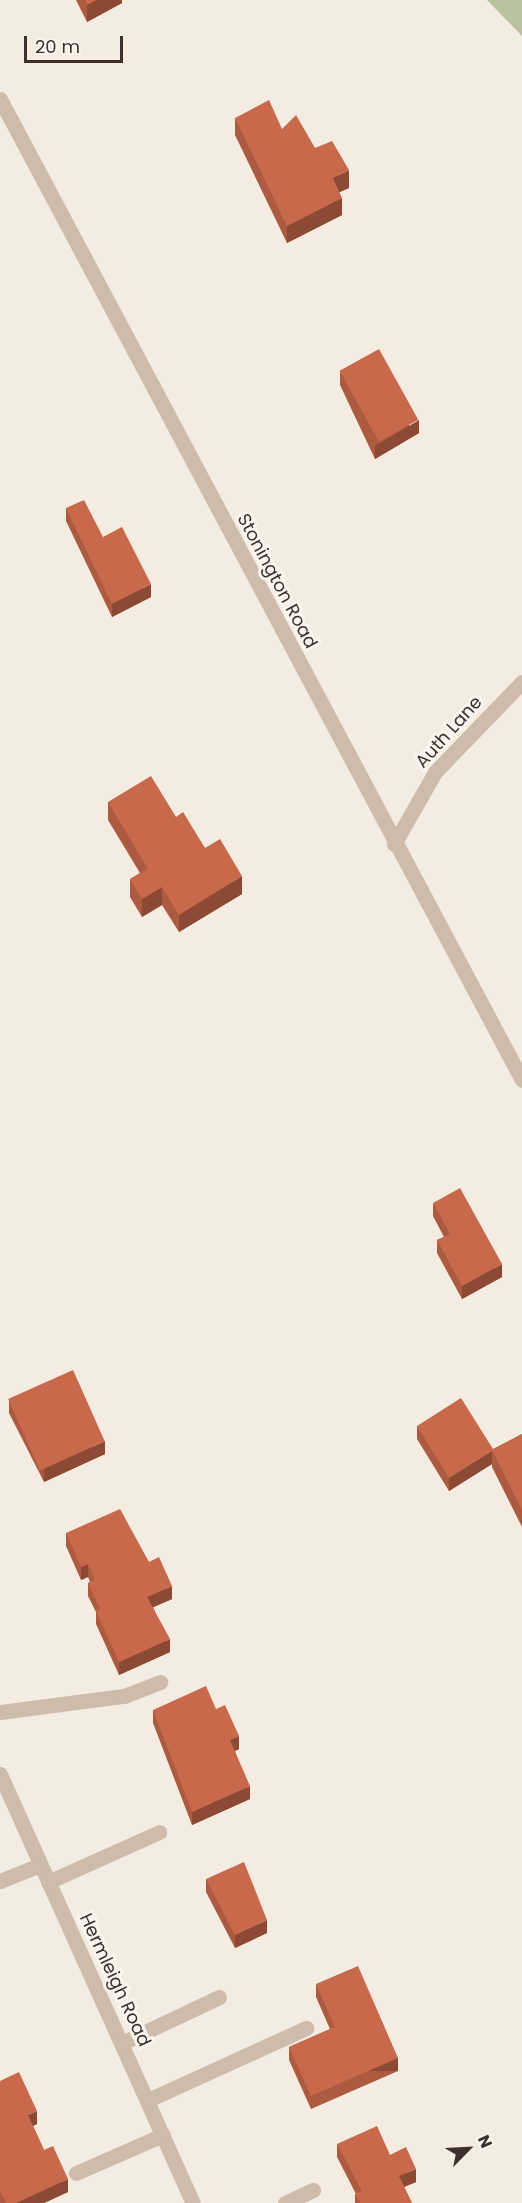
<!DOCTYPE html>
<style>
body{margin:0}
#map{position:relative;width:522px;height:2203px;overflow:hidden;background:#f4ebe1;font-family:Poppins,sans-serif}
div>[style]{position:absolute}
.green>*{inset:0;background:#b8c4a0}
.minor>*{height:15px;margin:-7.5px;padding:0 7.5px;transform-origin:7.5px;border-radius:7.5px;background:#cdbbac}
.wall>*{inset:0;background:#ac5a40}
.shaded-wall>*{inset:0;background:#8c4a34;transform-origin:0 0}
.building>*{inset:0;background:#c8694b;transform-origin:0 0}
span{translate:-50% -50%;white-space:nowrap;text-align:center;line-height:1.15;-webkit-text-stroke:6px #fbf5ee;paint-order:stroke}
.street-label{font-size:18px;color:#3b302b}
.north{position:absolute;left:438px;top:2119px;width:60px;height:60px;-webkit-text-stroke:4px #fbf5ee;paint-order:stroke;rotate:66deg;font-size:16px;font-weight:700;line-height:24px;text-align:center;color:#3b302b}
.north::after{content:'';display:block;margin:auto;width:21px;height:27px;background:#3b302b;clip-path:polygon(50% 0,100% 100%,50% 72%,0 100%)}
.scale{position:absolute;left:24px;top:36px;width:99px;height:27px;box-sizing:border-box;border:3px solid #3b302b;border-top:0;padding-left:8px;font-size:18px;line-height:21px;white-space:nowrap;color:#3b302b;-webkit-text-stroke:4px #fbf5ee;paint-order:stroke}
</style>
<div id="map">
<div class="green">
<div style="clip-path:polygon(487px 0,522px 0,522px 36px)"></div>
</div>
<div class="minor">
<div style="left:0;top:99px;width:1111px;rotate:61.98deg"></div>
<div style="left:394px;top:844px;width:83px;rotate:-60.3deg"></div>
<div style="left:435px;top:772px;width:125px;rotate:-46deg"></div>
<div style="left:0;top:1712px;width:125px;rotate:-7.4deg"></div>
<div style="left:124px;top:1696px;width:39px;rotate:-21deg"></div>
<div style="left:0;top:1774px;width:470px;rotate:65.8deg"></div>
<div style="left:0;top:1881px;width:43px;rotate:-21.8deg"></div>
<div style="left:48px;top:1882px;width:122px;rotate:-24.2deg"></div>
<div style="left:124px;top:2042px;width:105px;rotate:-25.3deg"></div>
<div style="left:148px;top:2100px;width:174px;rotate:-24.5deg"></div>
<div style="left:76px;top:2173px;width:95px;rotate:-23.6deg"></div>
<div style="left:285px;top:2203px;width:31px;rotate:-25deg"></div>
</div>
<div class="wall">
<div style="clip-path:polygon(76px 0,122px 0,122px 3px,87px 22px)"></div>
<div style="clip-path:polygon(235px 118px,282px 129px,315px 148px,349px 188px,339px 192px,342px 215px,287px 243px,235px 135px)"></div>
<div style="clip-path:polygon(340px 372px,419px 433px,375px 459px,340px 385px)"></div>
<div style="clip-path:polygon(66px 508px,151px 597px,112px 617px,66px 521px)"></div>
<div style="clip-path:polygon(108px 802px,176px 817px,205px 848px,242px 894px,179px 932px,162px 905px,142px 917px,130px 897px,130px 879px,140px 873px,108px 820px)"></div>
<div style="clip-path:polygon(433px 1203px,502px 1277px,462px 1299px,437px 1253px,437px 1240px,444px 1237px,433px 1216px)"></div>
<div style="clip-path:polygon(9px 1400px,105px 1454px,44px 1482px,9px 1413px)"></div>
<div style="clip-path:polygon(417px 1426px,493px 1449px,522px 1434px,522px 1527px,492px 1467px,492px 1464px,449px 1491px,417px 1439px)"></div>
<div style="clip-path:polygon(66px 1533px,149px 1562px,172px 1599px,153px 1607px,170px 1652px,119px 1675px,96px 1624px,96px 1612px,88px 1596px,88px 1583px,90px 1582px,88px 1577px,81px 1580px,66px 1546px)"></div>
<div style="clip-path:polygon(216px 1709px,239px 1749px,235px 1751px,250px 1799px,192px 1825px,153px 1723px,153px 1710px)"></div>
<div style="clip-path:polygon(206px 1879px,267px 1933px,235px 1948px,206px 1892px)"></div>
<div style="clip-path:polygon(316px 1984px,398px 2071px,311px 2109px,289px 2060px,289px 2047px,330px 2029px,316px 1997px)"></div>
<div style="clip-path:polygon(0 2081px,37px 2124px,33px 2126px,44px 2150px,68px 2192px,44px 2203px,0 2203px)"></div>
<div style="clip-path:polygon(337px 2144px,390px 2155px,416px 2182px,404px 2187px,412px 2203px,355px 2203px,355px 2194px,356px 2194px,337px 2157px)"></div>
</div>
<div class="shaded-wall">
<div style="clip-path:polygon(96px 0,122px 0,122px 3px,87px 22px,87px 5px)"></div>
<div style="clip-path:polygon(349px 170px,349px 188px,333px 195px,333px 178px)"></div>
<div style="clip-path:polygon(342px 198px,342px 215px,287px 243px,287px 226px)"></div>
<div style="clip-path:polygon(419px 420px,419px 433px,375px 459px,375px 446px)"></div>
<div style="clip-path:polygon(151px 584px,151px 597px,112px 617px,112px 604px)"></div>
<div style="clip-path:polygon(242px 876px,242px 894px,179px 932px,179px 915px)"></div>
<div style="clip-path:polygon(162px 887px,162px 905px,142px 917px,142px 899px)"></div>
<div style="clip-path:polygon(502px 1264px,502px 1277px,462px 1299px,462px 1286px)"></div>
<div style="clip-path:polygon(105px 1441px,105px 1454px,44px 1482px,44px 1469px)"></div>
<div style="clip-path:polygon(492px 1451px,492px 1464px,449px 1491px,449px 1478px)"></div>
<div style="clip-path:polygon(88px 1564px,88px 1577px,81px 1580px,81px 1567px)"></div>
<div style="clip-path:polygon(172px 1586px,172px 1599px,147px 1610px,147px 1597px)"></div>
<div style="clip-path:polygon(170px 1639px,170px 1652px,119px 1675px,119px 1662px)"></div>
<div style="clip-path:polygon(239px 1736px,239px 1749px,230px 1753px,230px 1740px)"></div>
<div style="clip-path:polygon(250px 1786px,250px 1799px,192px 1825px,192px 1812px)"></div>
<div style="clip-path:polygon(267px 1920px,267px 1933px,235px 1948px,235px 1935px)"></div>
<div style="left:398px;top:2058px;width:13px;height:95px;rotate:90deg"></div>
<div style="clip-path:polygon(37px 2111px,37px 2124px,28px 2128px,28px 2115px)"></div>
<div style="clip-path:polygon(416px 2169px,416px 2182px,399px 2189px,399px 2176px)"></div>
<div style="clip-path:polygon(68px 2179px,68px 2192px,44px 2203px,16px 2203px)"></div>
</div>
<div class="building">
<div style="clip-path:polygon(85px 0,96px 0,87px 5px)"></div>
<div style="clip-path:polygon(269px 100px,282px 129px,296px 115px,315px 148px,332px 141px,349px 170px,333px 178px,342px 198px,287px 226px,235px 118px)"></div>
<div style="left:379px;top:349px;width:81px;height:45px;rotate:61deg"></div>
<div style="clip-path:polygon(84px 500px,103px 537px,122px 527px,151px 584px,112px 604px,66px 508px)"></div>
<div style="clip-path:polygon(151px 776px,176px 817px,183px 812px,205px 848px,220px 839px,242px 876px,179px 915px,162px 887px,142px 899px,130px 879px,148px 869px,108px 802px)"></div>
<div style="clip-path:polygon(460px 1188px,502px 1264px,462px 1286px,437px 1240px,450px 1234px,433px 1203px)"></div>
<div style="left:73px;top:1370px;width:78px;height:71px;rotate:66deg"></div>
<div style="clip-path:polygon(461px 1398px,493px 1449px,492px 1450px,492px 1451px,449px 1478px,417px 1426px)"></div>
<div style="clip-path:polygon(522px 1434px,522px 1510px,492px 1450px)"></div>
<div style="clip-path:polygon(120px 1509px,149px 1562px,159px 1557px,172px 1586px,147px 1597px,170px 1639px,119px 1662px,96px 1611px,100px 1609px,88px 1583px,95px 1580px,88px 1564px,81px 1567px,66px 1533px)"></div>
<div style="clip-path:polygon(206px 1686px,216px 1709px,225px 1705px,239px 1736px,230px 1740px,250px 1786px,192px 1812px,153px 1710px)"></div>
<div style="clip-path:polygon(244px 1862px,267px 1920px,235px 1935px,206px 1879px)"></div>
<div style="clip-path:polygon(358px 1966px,398px 2058px,311px 2096px,289px 2047px,335px 2027px,316px 1984px)"></div>
<div style="clip-path:polygon(19px 2072px,37px 2111px,28px 2115px,44px 2150px,53px 2146px,68px 2179px,16px 2203px,6px 2203px,0 2191px,0 2081px)"></div>
<div style="clip-path:polygon(377px 2126px,390px 2155px,406px 2147px,416px 2169px,399px 2176px,412px 2203px,360px 2203px,355px 2194px,362px 2191px,337px 2144px)"></div>
</div>
<div class="street-label">
<span style="left:277px;top:581px;rotate:62deg">Stonington Road</span>
<span style="left:449px;top:732px;rotate:-48deg">Auth Lane</span>
<span style="left:115px;top:1980px;rotate:65deg">Hermleigh Road</span>
</div>
<div class="north">N</div>
<div class="scale">20 m</div>
</div>
